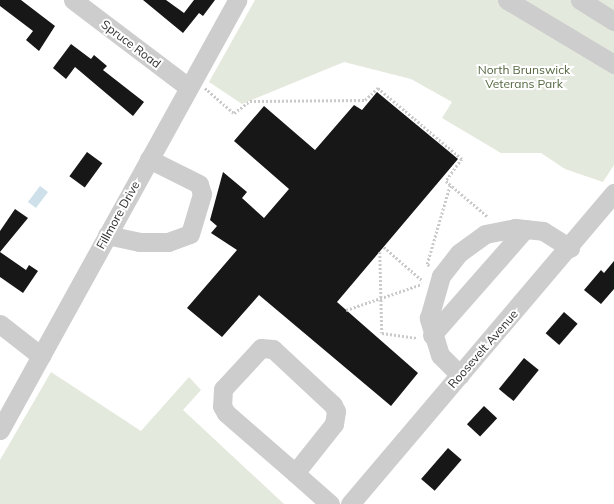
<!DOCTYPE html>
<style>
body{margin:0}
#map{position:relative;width:614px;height:504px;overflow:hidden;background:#fff;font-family:Mulish,sans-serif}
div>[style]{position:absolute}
.green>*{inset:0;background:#e4e9dd}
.water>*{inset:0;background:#cee0ea;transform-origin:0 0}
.building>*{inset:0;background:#171717;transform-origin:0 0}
.path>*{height:2.5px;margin-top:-1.25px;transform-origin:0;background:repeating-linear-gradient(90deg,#cacaca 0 2px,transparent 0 4px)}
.minor>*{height:19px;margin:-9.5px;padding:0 9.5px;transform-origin:9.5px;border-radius:9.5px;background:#cdcdcd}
span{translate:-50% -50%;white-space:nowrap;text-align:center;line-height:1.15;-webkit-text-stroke:4px #fff;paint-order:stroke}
.street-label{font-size:12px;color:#303030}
.park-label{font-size:12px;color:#556841}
</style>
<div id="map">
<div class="green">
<div style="clip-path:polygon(255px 0,614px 0,614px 165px,603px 182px,565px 169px,541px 153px,501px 153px,442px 118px,452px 102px,411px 79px,344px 62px,242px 104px,209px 82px)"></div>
<div style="clip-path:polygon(51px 372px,141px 431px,189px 377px,201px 390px,183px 410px,284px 504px,0 504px,0 460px)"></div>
</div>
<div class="water">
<div style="left:40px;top:186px;width:10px;height:20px;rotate:37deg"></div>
</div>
<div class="building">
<div style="clip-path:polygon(0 0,21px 0,55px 26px,39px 51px,26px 40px,33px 31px,0 6px)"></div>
<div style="clip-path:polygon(143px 0,166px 0,184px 13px,194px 0,215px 0,203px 16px,199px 13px,183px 33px)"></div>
<div style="clip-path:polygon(71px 44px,91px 59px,94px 55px,107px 66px,103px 70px,144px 102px,133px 116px,75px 67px,66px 79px,53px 68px)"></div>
<div style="clip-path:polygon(377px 92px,458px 159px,337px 302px,418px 373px,391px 406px,259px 295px,222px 337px,187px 308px,237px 250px,211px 233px,217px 226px,210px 220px,223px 172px,247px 192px,242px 198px,264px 218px,289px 189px,234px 141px,264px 106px,315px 150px,354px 105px,362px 110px)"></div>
<div style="left:87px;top:152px;width:19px;height:30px;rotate:36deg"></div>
<div style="clip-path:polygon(15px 209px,28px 218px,0 252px,26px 270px,29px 265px,38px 271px,23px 293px,0 277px,0 231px)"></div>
<div style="clip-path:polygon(614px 261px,614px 289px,601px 304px,584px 290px,601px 270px,604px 273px)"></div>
<div style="left:564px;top:312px;width:18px;height:28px;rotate:41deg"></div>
<div style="left:524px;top:358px;width:19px;height:40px;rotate:39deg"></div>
<div style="left:484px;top:406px;width:18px;height:25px;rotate:43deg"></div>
<div style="left:448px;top:448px;width:18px;height:41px;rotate:41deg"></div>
</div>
<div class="path">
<div style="left:205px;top:88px;width:38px;rotate:41deg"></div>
<div style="left:234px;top:113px;width:20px;rotate:-37deg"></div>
<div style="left:250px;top:101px;width:115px;rotate:-0.5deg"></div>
<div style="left:365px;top:100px;width:18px;rotate:-43deg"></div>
<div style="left:378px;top:88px;width:110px;rotate:40.2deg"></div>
<div style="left:462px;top:159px;width:27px;rotate:126deg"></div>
<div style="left:446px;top:181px;width:55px;rotate:40.6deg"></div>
<div style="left:384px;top:247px;width:52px;rotate:41.1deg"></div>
<div style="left:380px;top:252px;width:81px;rotate:88.6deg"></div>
<div style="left:382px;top:333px;width:35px;rotate:8deg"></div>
<div style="left:429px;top:266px;width:3px;rotate:-135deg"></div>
<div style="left:427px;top:264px;width:82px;rotate:-73.8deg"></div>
<div style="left:346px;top:310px;width:80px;rotate:-18.9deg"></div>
</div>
<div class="minor">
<div style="left:73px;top:0;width:144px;rotate:37.1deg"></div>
<div style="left:507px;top:0;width:125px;rotate:30.9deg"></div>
<div style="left:580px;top:0;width:40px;rotate:32deg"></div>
<div style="left:107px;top:235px;width:33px;rotate:12deg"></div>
<div style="left:139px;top:242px;width:29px"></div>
<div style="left:168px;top:242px;width:23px;rotate:-20deg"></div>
<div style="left:190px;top:234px;width:42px;rotate:-73.3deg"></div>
<div style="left:202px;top:194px;width:10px;rotate:-107deg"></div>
<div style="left:199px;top:184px;width:56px;rotate:-153.4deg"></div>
<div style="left:0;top:324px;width:52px;rotate:38deg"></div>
<div style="left:432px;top:335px;width:141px;rotate:-48.7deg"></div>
<div style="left:460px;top:375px;width:28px;rotate:-135deg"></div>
<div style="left:440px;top:355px;width:39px;rotate:-107deg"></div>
<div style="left:429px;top:318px;width:44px;rotate:-74.1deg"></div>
<div style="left:441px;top:276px;width:29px;rotate:-52deg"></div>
<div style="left:459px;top:253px;width:32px;rotate:-36deg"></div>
<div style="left:485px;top:234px;width:31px;rotate:-11deg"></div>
<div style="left:515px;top:228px;width:28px;rotate:6deg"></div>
<div style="left:543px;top:231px;width:32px;rotate:32deg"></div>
<div style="left:0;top:430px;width:491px;rotate:-61.1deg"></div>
<div style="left:295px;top:473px;width:63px;rotate:-51.5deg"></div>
<div style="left:334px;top:424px;width:13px;rotate:-81deg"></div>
<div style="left:336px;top:411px;width:7px;rotate:-117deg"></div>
<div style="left:333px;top:405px;width:82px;rotate:-137deg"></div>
<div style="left:273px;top:349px;width:12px;rotate:-175deg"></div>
<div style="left:261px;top:348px;width:56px;rotate:132.8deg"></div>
<div style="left:223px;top:389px;width:17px;rotate:93deg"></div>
<div style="left:222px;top:406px;width:8px;rotate:60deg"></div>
<div style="left:226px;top:413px;width:91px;rotate:41deg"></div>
<div style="left:295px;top:473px;width:47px;rotate:41.5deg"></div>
<div style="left:350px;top:504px;width:408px;rotate:-49.7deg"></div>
</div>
<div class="street-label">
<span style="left:131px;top:44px;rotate:37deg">Spruce Road</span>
<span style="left:118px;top:215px;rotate:-61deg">Fillmore Drive</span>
<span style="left:483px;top:349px;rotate:-49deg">Roosevelt Avenue</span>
</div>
<div class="park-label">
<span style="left:524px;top:77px">North Brunswick<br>Veterans Park</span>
</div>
</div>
